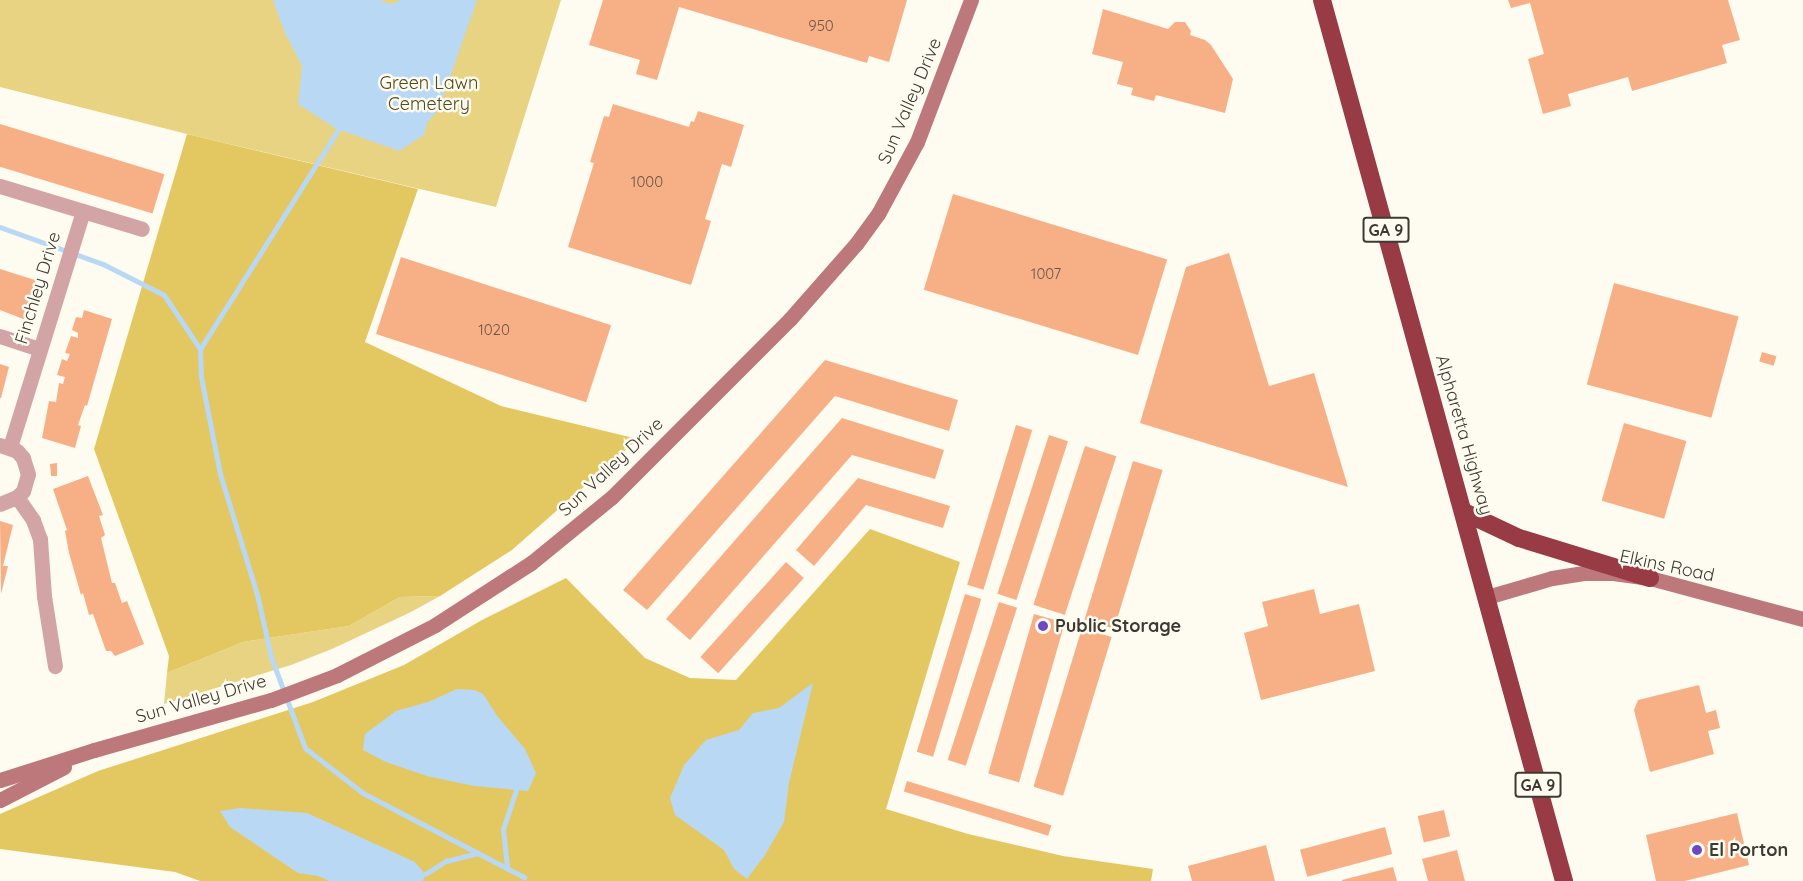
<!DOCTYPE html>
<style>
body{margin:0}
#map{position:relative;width:1803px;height:881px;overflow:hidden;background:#fefcf1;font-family:Quicksand,sans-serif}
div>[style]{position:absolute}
.green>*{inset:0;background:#e8d383}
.forest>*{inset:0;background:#e3c862}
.water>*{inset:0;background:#b9d8f3}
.stream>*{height:5px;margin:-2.5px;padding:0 2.5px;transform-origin:2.5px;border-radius:2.5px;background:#b9d8f3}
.building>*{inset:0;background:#f7af86;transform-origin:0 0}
.street>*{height:15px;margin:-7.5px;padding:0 7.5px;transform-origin:7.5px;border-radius:7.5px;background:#d3a4a5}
.secondary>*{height:15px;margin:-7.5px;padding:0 7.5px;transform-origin:7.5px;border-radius:7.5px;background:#bc787b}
.highway>*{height:18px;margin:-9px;padding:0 9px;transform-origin:9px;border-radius:9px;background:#983b45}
.dots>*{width:16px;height:16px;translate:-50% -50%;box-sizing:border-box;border:3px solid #fefcf1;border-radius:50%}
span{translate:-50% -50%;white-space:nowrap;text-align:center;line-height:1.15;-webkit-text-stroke:5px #fefcf1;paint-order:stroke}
.number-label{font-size:15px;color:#6b5748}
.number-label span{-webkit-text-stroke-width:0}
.shield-label span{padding:2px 4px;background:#fefcf1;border:2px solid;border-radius:4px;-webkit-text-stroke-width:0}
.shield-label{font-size:16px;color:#3c3a33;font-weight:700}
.park-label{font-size:18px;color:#54491e}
.street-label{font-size:18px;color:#3c3a33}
.poi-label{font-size:18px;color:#3c3a33;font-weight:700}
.left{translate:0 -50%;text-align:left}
</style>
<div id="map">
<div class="green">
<div style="clip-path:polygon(0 0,561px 0,496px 207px,187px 134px,0 87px)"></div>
<div style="clip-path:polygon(440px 596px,411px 612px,332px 649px,291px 665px,164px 704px,167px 673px,243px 642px,349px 626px,400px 597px)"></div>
</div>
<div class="forest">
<div style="clip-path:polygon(187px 134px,418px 189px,365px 342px,501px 406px,638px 439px,512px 550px,440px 596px,400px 597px,349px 626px,243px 642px,167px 673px,169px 656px,94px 449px)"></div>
<div style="clip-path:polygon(870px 529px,960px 562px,886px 809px,968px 834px,1063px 856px,1153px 869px,1151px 881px,200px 881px,175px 872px,0 849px,0 814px,98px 771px,313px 702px,404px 665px,482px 620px,566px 578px,645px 658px,690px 678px,736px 680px)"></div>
</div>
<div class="water">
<div style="clip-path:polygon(273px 0,380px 0,390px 4px,402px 0,477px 0,439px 109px,427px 123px,424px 135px,399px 151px,335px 128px,298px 104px,302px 66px,284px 31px)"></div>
<div style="clip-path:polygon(813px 683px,789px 783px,784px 822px,765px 855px,747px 879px,734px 869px,724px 850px,675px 815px,670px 798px,684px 765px,706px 740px,739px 730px,753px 713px,779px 708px)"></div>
<div style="clip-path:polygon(457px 689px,474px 690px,483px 694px,498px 717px,525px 749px,536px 773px,528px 791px,474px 786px,427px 776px,386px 762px,363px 750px,365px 734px,396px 711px,428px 702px)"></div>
<div style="clip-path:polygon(240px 808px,307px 813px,415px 862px,425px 874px,423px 881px,329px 881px,318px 876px,298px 873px,230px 827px,220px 811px)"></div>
</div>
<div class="stream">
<div style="left:0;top:227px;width:109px;rotate:19.8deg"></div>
<div style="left:103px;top:264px;width:68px;rotate:26.9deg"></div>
<div style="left:164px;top:295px;width:65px;rotate:56.3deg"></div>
<div style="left:200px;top:349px;width:28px;rotate:88deg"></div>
<div style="left:201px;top:377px;width:99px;rotate:78.9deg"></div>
<div style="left:220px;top:474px;width:126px;rotate:72.9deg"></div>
<div style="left:257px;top:594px;width:65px;rotate:77.5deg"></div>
<div style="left:271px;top:657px;width:97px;rotate:69.5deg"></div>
<div style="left:305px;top:748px;width:73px;rotate:37.8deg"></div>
<div style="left:363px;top:793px;width:182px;rotate:27.6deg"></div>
<div style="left:200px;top:349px;width:265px;rotate:-57.8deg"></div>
<div style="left:507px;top:867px;width:38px;rotate:-96deg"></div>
<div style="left:503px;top:829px;width:41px;rotate:-71.6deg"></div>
<div style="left:425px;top:874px;width:25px;rotate:-32deg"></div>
<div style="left:446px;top:861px;width:33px;rotate:-14deg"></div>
</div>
<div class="building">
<div style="clip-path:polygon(603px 0,907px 0,889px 62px,869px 56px,867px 63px,679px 7px,657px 80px,636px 74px,640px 60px,589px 45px)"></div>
<div style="clip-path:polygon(1508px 0,1728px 0,1740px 40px,1722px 45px,1727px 63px,1632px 91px,1628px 77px,1568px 94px,1571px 106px,1543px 114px,1528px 59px,1544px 54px,1530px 3px,1511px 8px)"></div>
<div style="clip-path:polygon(1103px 9px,1168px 29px,1175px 22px,1185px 22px,1191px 31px,1190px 35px,1205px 40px,1211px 45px,1233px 79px,1225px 113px,1156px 95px,1154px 101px,1131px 95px,1133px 88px,1117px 84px,1123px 62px,1092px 54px)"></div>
<div style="clip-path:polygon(613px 104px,689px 127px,691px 121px,694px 122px,698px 111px,744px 125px,731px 167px,722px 164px,705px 219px,711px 221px,691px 285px,568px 247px,594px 163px,590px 162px,604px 116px,609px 117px)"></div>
<div style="left:0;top:124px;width:172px;height:41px;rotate:17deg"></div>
<div style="left:953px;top:194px;width:224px;height:100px;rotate:17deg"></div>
<div style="clip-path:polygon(1229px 253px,1269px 386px,1314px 373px,1348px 487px,1140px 423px,1186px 267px)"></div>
<div style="left:401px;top:257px;width:221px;height:81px;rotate:18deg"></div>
<div style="clip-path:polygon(0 269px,38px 281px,26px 320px,0 310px)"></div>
<div style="left:1614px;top:283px;width:129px;height:105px;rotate:15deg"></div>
<div style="clip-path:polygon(84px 310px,112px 319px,87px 406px,85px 405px,78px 425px,81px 426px,75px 448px,42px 438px,49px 401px,56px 402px,59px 383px,63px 384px,65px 377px,57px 375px,62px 359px,67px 361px,70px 354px,65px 353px,71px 336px,78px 338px,78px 333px,72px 330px,76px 317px,82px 318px)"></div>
<div style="left:1762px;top:352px;width:15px;height:10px;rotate:16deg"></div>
<div style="clip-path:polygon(825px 360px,958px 400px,949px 431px,835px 396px,647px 610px,623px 590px)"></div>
<div style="clip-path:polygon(0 364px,9px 367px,1px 398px,0 398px)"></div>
<div style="clip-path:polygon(842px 418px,944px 450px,935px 479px,852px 455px,690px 640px,666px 619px)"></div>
<div style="left:1624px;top:423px;width:65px;height:81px;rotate:16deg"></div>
<div style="left:1016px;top:425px;width:17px;height:167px;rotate:17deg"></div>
<div style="left:1049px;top:435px;width:20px;height:167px;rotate:18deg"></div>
<div style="left:1085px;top:446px;width:33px;height:167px;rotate:18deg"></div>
<div style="left:1133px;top:461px;width:31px;height:166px;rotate:17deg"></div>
<div style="clip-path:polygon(57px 463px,57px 476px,51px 476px,50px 464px)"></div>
<div style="clip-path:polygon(88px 476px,103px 515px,99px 516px,105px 535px,101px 538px,112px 583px,115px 583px,122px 603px,127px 601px,144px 644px,115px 656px,111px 651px,106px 651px,93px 614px,89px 615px,83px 593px,81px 595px,69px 553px,65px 531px,67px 530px,53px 489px)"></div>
<div style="clip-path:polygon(858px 478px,950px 506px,943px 528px,866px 505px,814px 566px,796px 550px)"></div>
<div style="clip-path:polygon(0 521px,13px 525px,3px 566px,8px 566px,1px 594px)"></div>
<div style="left:786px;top:562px;width:24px;height:128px;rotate:42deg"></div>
<div style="clip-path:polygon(1314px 589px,1320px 614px,1359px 604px,1375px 671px,1261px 700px,1244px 633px,1268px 626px,1262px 602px)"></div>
<div style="left:965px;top:594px;width:17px;height:165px;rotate:17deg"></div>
<div style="left:999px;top:602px;width:19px;height:166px;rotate:18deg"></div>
<div style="left:1034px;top:614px;width:32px;height:166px;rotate:16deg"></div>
<div style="left:1082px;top:628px;width:31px;height:166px;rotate:17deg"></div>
<div style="clip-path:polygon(1699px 685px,1706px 713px,1716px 710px,1720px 728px,1708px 731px,1714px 754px,1650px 772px,1634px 710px,1638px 700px)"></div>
<div style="left:907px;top:781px;width:151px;height:11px;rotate:17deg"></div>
<div style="left:1444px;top:810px;width:27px;height:27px;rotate:77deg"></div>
<div style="clip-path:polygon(1737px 813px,1749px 865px,1685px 881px,1656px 881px,1646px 835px)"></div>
<div style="left:1385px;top:827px;width:28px;height:88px;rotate:75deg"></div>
<div style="clip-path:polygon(1266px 845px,1275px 881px,1192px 881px,1188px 866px)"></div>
<div style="clip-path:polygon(1457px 850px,1465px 881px,1428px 881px,1422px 859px)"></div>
<div style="clip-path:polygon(1393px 867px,1397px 881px,1342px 881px,1342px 880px)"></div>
</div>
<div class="street">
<div style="left:0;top:186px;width:148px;rotate:16.8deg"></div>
<div style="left:0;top:336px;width:41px;rotate:18.4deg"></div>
<div style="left:0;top:445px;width:18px;rotate:19deg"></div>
<div style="left:17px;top:451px;width:9px;rotate:49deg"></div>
<div style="left:23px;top:458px;width:17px;rotate:73deg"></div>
<div style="left:28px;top:474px;width:18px;rotate:106deg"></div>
<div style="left:23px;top:491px;width:8px;rotate:135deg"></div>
<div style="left:17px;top:497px;width:18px;rotate:158deg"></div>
<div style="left:10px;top:447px;width:247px;rotate:-72.8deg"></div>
<div style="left:17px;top:497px;width:28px;rotate:55deg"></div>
<div style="left:33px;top:520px;width:20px;rotate:70deg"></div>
<div style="left:40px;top:539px;width:57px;rotate:86deg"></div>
<div style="left:44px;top:596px;width:71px;rotate:81.1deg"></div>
</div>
<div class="secondary">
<div style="left:1487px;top:597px;width:68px;rotate:-16.3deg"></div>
<div style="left:1552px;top:578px;width:32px;rotate:-9deg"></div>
<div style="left:1584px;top:573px;width:29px"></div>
<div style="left:1613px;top:573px;width:37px;rotate:8deg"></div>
<div style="left:1650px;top:578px;width:158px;rotate:15deg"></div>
<div style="left:0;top:780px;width:99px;rotate:-17.7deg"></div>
<div style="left:94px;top:750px;width:184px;rotate:-15.8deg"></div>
<div style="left:271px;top:700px;width:71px;rotate:-20.7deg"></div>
<div style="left:337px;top:675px;width:110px;rotate:-27deg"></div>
<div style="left:435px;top:625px;width:114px;rotate:-32.9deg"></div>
<div style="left:531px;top:563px;width:104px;rotate:-39.2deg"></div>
<div style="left:612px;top:497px;width:252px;rotate:-45deg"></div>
<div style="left:790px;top:319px;width:100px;rotate:-48.7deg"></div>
<div style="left:856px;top:244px;width:37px;rotate:-54deg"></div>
<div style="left:878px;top:214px;width:82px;rotate:-61.6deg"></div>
<div style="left:917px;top:142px;width:152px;rotate:-69.2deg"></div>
<div style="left:0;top:800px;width:72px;rotate:-27.3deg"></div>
</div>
<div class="highway">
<div style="left:1322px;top:0;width:914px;rotate:74.64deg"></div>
<div style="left:1464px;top:512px;width:61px;rotate:25.3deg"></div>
<div style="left:1519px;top:538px;width:137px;rotate:17deg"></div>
</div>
<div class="dots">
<div style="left:1043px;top:626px;background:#6c48c1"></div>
<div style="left:1697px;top:850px;background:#6c48c1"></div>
</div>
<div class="number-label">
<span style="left:821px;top:26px">950</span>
<span style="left:647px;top:182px">1000</span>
<span style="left:1046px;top:274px">1007</span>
<span style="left:494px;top:330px">1020</span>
</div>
<div class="shield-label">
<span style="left:1386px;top:230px">GA 9</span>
<span style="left:1538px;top:785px">GA 9</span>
</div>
<div class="park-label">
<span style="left:429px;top:94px">Green Lawn<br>Cemetery</span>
</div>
<div class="street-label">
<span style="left:910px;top:101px;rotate:-67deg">Sun Valley Drive</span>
<span style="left:38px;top:288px;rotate:-73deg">Finchley Drive</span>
<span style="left:1464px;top:435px;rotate:74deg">Alpharetta Highway</span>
<span style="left:611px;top:467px;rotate:-43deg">Sun Valley Drive</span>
<span style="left:1667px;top:566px;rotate:12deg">Elkins Road</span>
<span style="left:201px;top:699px;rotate:-16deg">Sun Valley Drive</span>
</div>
<div class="poi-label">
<span class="left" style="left:1055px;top:626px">Public Storage</span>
<span class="left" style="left:1709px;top:850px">El Porton</span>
</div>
</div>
